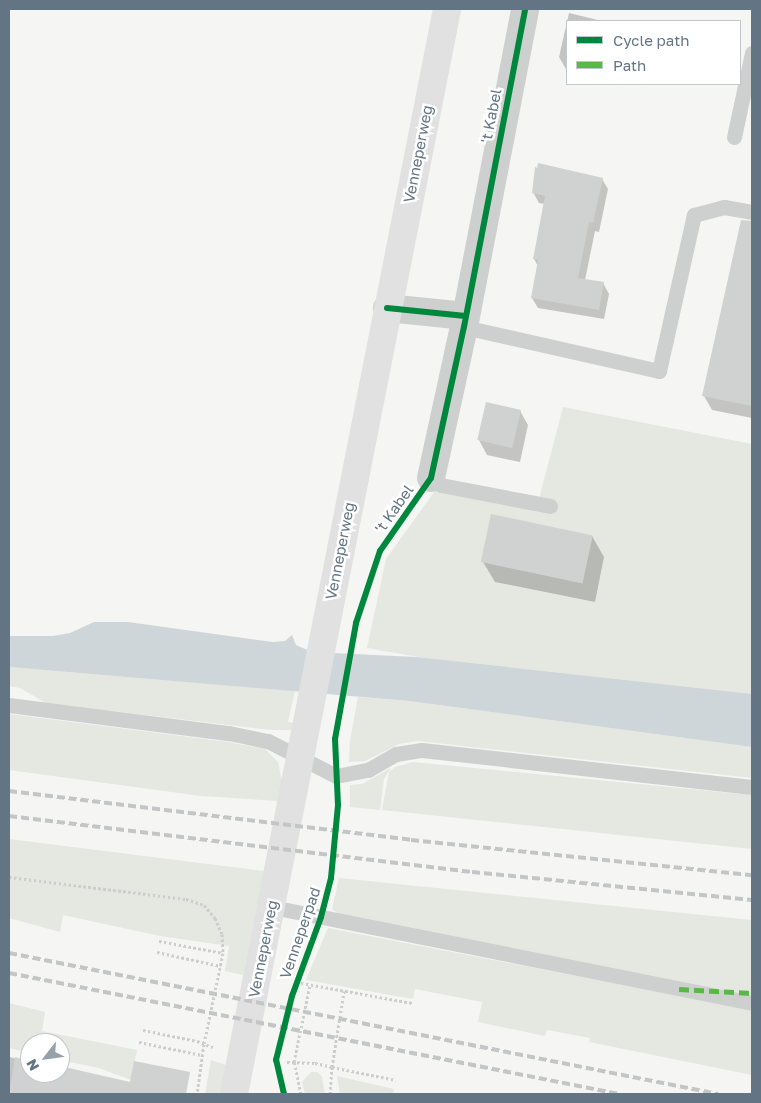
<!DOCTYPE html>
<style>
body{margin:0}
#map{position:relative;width:761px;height:1103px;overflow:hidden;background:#f5f5f3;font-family:"Golos Text",sans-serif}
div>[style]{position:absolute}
.green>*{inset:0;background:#e4e8e1}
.water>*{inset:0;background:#ced6d9}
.shadow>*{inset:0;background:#0003}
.building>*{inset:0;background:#d0d1d1;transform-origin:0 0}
.path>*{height:3px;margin-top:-1.5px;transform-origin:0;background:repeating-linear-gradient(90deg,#cccdcd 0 2.5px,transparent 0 5px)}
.lane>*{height:15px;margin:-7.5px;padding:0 7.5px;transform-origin:7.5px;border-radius:7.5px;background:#ced0d0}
.street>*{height:28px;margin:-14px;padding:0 14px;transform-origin:14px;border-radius:14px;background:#ced0d0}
.secondary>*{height:28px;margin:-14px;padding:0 14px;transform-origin:14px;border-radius:14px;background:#e1e1e2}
.rail>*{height:4px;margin-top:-2px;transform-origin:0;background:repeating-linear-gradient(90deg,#c4c5c6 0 8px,transparent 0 12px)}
.quiet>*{height:5px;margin-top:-2.5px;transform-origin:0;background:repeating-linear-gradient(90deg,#58b947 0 10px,transparent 0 15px)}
.cycleway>*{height:6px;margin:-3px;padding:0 3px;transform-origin:3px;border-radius:3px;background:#00873e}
span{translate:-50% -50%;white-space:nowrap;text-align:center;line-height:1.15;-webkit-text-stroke:5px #fff;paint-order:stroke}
.street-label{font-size:15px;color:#637485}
.frame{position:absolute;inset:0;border:10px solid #637485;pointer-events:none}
.legend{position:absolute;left:566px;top:20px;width:175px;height:65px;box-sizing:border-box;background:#fff;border:1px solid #c1c7ce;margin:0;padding:6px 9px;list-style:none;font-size:15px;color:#637485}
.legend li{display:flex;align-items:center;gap:10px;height:25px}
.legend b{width:25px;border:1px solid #c1c7ce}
.north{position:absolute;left:20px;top:1033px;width:50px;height:50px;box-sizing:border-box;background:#fff;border:1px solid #c1c7ce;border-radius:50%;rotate:240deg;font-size:14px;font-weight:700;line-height:20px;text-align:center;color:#637485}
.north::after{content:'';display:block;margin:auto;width:18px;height:22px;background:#96a1ac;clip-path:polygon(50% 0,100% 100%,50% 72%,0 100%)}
</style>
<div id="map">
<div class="green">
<div style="clip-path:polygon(563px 407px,752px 444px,752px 711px,688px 704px,367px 648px,386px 559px,437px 488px,539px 499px)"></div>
<div style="clip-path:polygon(9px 667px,295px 691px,288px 722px,294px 723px,294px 730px,271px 730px,46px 703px,20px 688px,9px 686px)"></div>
<div style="clip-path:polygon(358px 697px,409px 701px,752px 747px,752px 778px,418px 741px,399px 744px,365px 761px,349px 762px,350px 741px)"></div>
<div style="clip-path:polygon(9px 714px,228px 742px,265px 749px,278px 762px,282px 781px,278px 801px,201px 796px,9px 770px)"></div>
<div style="clip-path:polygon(413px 762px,752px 795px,752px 849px,382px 810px,389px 772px,395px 767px)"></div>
<div style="clip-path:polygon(391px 768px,384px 779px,380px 810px,350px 807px,350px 785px,362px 784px)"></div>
<div style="clip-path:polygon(9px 839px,264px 871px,243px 975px,225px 971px,229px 946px,160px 936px,63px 915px,60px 932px,9px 918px)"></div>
<div style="clip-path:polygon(339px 878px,752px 920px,752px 996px,340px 915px,332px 909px)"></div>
<div style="clip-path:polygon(328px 928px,752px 1010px,752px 1075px,589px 1042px,590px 1038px,547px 1030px,545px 1036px,478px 1022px,482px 1002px,415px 989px,413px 999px,306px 980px)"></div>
<div style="clip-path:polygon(9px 1003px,45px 1012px,42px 1031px,137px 1050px,131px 1080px,99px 1068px,60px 1060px,60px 1043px,30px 1043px,30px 1053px,9px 1048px)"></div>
<div style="clip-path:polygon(211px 1060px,226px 1065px,221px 1094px,205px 1094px)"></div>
<div style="clip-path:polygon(311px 1072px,318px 1072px,322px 1077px,325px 1094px,305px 1094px,302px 1082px)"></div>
<div style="clip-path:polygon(337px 1076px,394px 1089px,393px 1094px,340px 1094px)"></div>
</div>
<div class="water">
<div style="clip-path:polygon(94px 622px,128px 622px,273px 642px,285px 641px,292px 635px,296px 645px,312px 652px,416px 657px,752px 694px,752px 747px,409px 701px,9px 667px,9px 636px,53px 636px,70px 633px)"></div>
</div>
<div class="shadow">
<div style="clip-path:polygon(569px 13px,602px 21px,567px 21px,567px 71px,559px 57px)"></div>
<div style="clip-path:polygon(602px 179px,608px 189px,599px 232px,595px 231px,585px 280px,603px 283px,609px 294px,604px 319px,538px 308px,532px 298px,538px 266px,534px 259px,545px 204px,539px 203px,533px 192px)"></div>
<div style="clip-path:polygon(742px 221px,752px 221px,752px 418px,712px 410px,704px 396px)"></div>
<div style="clip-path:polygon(487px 404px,520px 411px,528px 425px,520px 462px,487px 455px,479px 440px)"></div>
<div style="clip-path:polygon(592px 536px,604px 557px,595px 602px,495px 582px,483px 562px)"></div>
<div style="clip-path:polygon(9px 1057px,30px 1061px,30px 1073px,60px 1073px,60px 1068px,90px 1080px,86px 1094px,9px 1094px)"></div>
</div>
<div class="building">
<div style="clip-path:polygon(538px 163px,603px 178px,593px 223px,589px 222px,578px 278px,604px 282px,599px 310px,531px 298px,538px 260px,533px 259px,545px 196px,532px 193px,535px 167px,537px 168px)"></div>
<div style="clip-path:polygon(741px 220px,752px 221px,752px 406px,702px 396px)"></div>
<div style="left:486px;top:402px;width:36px;height:39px;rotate:13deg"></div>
<div style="left:491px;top:514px;width:104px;height:49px;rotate:12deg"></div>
<div style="clip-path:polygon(15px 1057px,30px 1061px,30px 1073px,60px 1073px,60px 1066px,130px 1082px,134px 1061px,190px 1072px,186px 1094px,9px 1094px)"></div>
</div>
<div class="path">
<div style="left:9px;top:877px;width:178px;rotate:7.1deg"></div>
<div style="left:186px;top:899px;width:19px;rotate:18deg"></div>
<div style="left:204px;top:905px;width:17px;rotate:50deg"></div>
<div style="left:215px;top:918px;width:17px;rotate:66deg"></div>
<div style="left:222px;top:934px;width:19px;rotate:87deg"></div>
<div style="left:159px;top:941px;width:65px;rotate:10.6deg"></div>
<div style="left:223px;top:953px;width:93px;rotate:101.8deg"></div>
<div style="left:204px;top:1044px;width:50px;rotate:98deg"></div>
<div style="left:157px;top:952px;width:65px;rotate:12.5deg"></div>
<div style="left:296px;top:982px;width:118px;rotate:10.3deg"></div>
<div style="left:143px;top:1030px;width:55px;rotate:11.5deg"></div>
<div style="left:197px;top:1041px;width:17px;rotate:21deg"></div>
<div style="left:139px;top:1042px;width:64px;rotate:11.7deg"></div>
<div style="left:287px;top:1062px;width:28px;rotate:2deg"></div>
<div style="left:315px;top:1063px;width:17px;rotate:13deg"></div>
<div style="left:332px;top:1067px;width:77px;rotate:-81deg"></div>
<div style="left:301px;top:1094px;width:33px;rotate:-102deg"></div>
<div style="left:294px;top:1062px;width:79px;rotate:-78.3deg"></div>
<div style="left:330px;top:1094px;width:27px;rotate:-86deg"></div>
<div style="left:332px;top:1067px;width:65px;rotate:11.5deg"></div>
</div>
<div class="lane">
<div style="left:734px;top:137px;width:86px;rotate:-77.9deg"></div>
<div style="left:464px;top:327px;width:200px;rotate:12.7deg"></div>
<div style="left:659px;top:371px;width:160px;rotate:-77.4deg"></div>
<div style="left:694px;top:215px;width:31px;rotate:-15deg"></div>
<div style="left:724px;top:207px;width:28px;rotate:10deg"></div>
<div style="left:431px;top:478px;width:12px;rotate:35deg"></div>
<div style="left:441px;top:485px;width:111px;rotate:10.9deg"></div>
<div style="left:9px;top:705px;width:222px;rotate:7.3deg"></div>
<div style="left:229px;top:733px;width:40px;rotate:12deg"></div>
<div style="left:268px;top:741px;width:76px;rotate:27.2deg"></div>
<div style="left:336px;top:776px;width:33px;rotate:-11deg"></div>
<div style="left:368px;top:770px;width:32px;rotate:-30deg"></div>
<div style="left:396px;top:754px;width:26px;rotate:-9deg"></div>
<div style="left:422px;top:750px;width:332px;rotate:6.4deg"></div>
<div style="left:272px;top:907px;width:490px;rotate:11.3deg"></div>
</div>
<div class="street">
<div style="left:387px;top:308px;width:79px;rotate:5.8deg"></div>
<div style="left:431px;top:478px;width:155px;rotate:-77.7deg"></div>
<div style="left:464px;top:327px;width:324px;rotate:-79.1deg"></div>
</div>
<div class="secondary">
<div style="left:234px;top:1094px;width:1106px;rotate:-78.89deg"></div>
</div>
<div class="rail">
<div style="left:9px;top:791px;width:405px;rotate:6.9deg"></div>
<div style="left:411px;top:840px;width:343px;rotate:5.9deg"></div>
<div style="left:9px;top:816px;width:466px;rotate:6.9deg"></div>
<div style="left:472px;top:872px;width:281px;rotate:5.7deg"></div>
<div style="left:9px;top:953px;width:723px;rotate:11.25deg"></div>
<div style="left:9px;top:973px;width:622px;rotate:11.22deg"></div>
</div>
<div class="quiet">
<div style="left:679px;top:989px;width:73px;rotate:3.1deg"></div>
</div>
<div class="cycleway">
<div style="left:387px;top:308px;width:79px;rotate:5.8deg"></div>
<div style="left:284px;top:1094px;width:35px;rotate:-103deg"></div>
<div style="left:276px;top:1060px;width:66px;rotate:-76deg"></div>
<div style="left:292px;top:996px;width:84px;rotate:-69.8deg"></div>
<div style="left:321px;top:917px;width:40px;rotate:-75.6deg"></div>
<div style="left:331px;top:878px;width:73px;rotate:-84.5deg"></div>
<div style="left:338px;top:805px;width:66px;rotate:-92.6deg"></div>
<div style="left:335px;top:739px;width:118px;rotate:-79.7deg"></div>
<div style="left:356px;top:623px;width:76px;rotate:-71.6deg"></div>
<div style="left:380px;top:551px;width:89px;rotate:-55.1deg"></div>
<div style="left:431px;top:478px;width:155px;rotate:-77.7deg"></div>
<div style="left:464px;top:327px;width:324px;rotate:-79.1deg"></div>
</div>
<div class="street-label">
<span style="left:491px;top:116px;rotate:-79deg">'t Kabel</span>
<span style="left:418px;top:154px;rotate:-79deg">Venneperweg</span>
<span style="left:394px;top:509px;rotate:-55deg">'t Kabel</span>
<span style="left:340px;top:551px;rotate:-79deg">Venneperweg</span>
<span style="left:300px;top:933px;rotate:-71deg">Venneperpad</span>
<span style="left:263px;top:949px;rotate:-79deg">Venneperweg</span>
</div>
<div class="frame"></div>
<ul class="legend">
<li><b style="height:6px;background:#00873e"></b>Cycle path</li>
<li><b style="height:6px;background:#58b947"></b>Path</li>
</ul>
<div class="north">N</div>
</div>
